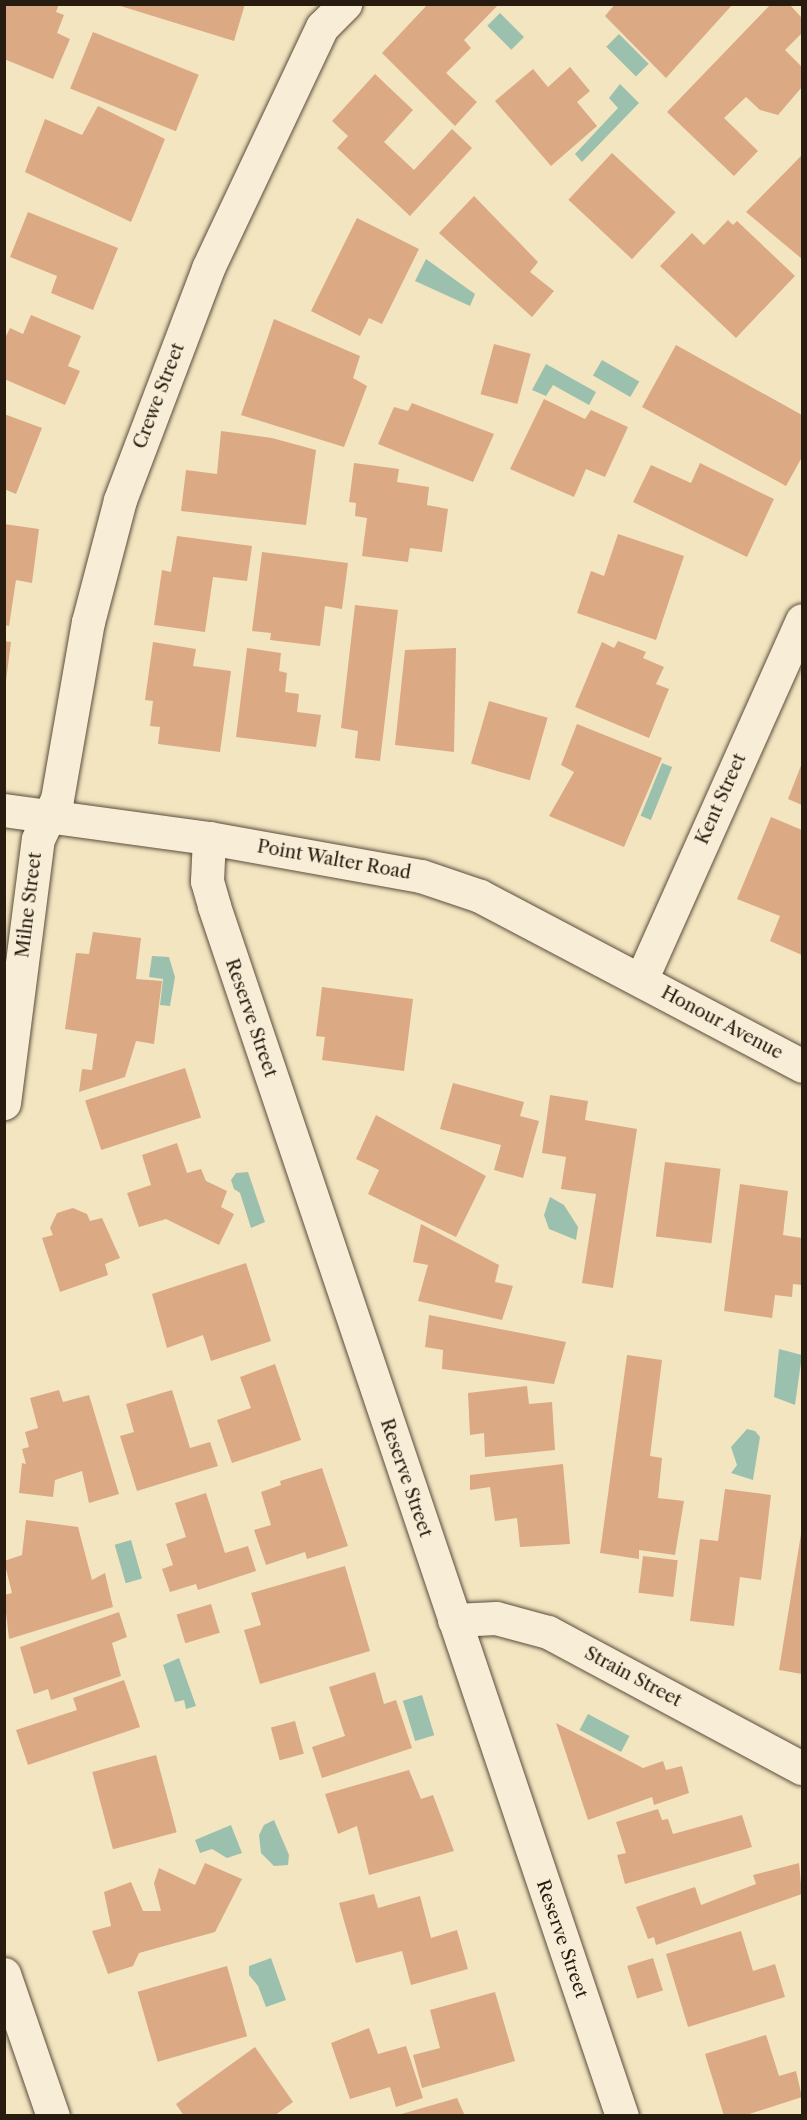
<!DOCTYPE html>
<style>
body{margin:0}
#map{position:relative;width:807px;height:2120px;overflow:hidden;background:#f4e5c1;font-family:"Libre Caslon Text",serif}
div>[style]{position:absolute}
.water>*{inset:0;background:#9cc0ae;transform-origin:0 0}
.building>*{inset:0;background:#dba984;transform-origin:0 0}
.roads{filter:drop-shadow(0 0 2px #5b4e3c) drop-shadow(0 0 2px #5b4e3c)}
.minor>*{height:33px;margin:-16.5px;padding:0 16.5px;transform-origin:16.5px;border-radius:16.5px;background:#f8eed7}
span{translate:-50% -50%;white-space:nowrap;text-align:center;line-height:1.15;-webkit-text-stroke:6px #f8eed7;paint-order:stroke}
.street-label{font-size:18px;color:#281c10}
.frame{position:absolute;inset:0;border:6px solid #281c10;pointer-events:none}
</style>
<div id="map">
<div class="water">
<div style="left:500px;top:13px;width:34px;height:18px;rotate:45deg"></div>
<div style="left:619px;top:34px;width:42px;height:18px;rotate:45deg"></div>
<div style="clip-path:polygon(620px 84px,639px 103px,582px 162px,575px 154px,618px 108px,609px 98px)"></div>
<div style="clip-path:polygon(426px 259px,475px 294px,470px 306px,415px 281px)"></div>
<div style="left:602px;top:360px;width:43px;height:18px;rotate:30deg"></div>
<div style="clip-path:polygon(546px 364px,596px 392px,589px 405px,553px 385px,546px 396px,532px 390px)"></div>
<div style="left:662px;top:763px;width:11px;height:57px;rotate:22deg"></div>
<div style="clip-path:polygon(152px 956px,169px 957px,175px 977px,170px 1006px,160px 1005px,163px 979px,149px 977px)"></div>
<div style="clip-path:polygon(248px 1172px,265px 1222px,251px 1228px,240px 1193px,234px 1189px,231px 1180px,236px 1173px)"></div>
<div style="clip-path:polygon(550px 1197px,564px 1205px,578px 1227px,576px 1240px,549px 1229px,544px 1215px)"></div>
<div style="clip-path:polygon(779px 1349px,802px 1355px,795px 1405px,774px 1397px)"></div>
<div style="clip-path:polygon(747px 1429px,755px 1431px,760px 1437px,753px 1480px,731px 1473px,737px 1465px,731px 1447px)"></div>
<div style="left:131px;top:1540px;width:40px;height:17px;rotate:74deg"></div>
<div style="clip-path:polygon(179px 1658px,196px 1706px,186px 1709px,184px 1700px,175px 1702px,163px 1665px)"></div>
<div style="left:422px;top:1695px;width:42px;height:20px;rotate:73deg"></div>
<div style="left:588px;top:1714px;width:47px;height:18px;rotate:28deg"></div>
<div style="clip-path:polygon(274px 1820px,289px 1855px,288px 1865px,274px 1866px,261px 1853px,259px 1835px,264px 1825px)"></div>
<div style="clip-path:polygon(231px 1825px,242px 1853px,227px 1858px,212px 1849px,200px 1853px,195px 1840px)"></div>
<div style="clip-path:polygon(271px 1958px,286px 2000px,266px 2007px,258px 1986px,249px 1975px,249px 1966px)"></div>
</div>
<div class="building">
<div style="clip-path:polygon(4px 4px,59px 4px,56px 12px,64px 15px,57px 33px,70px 39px,53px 79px,4px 59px)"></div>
<div style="clip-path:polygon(114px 4px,245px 4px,234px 41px)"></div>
<div style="clip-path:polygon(428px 4px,499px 4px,464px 40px,471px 48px,446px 73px,477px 102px,455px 126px,382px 53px)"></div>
<div style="clip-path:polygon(615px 4px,733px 4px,666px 78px,605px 16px)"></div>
<div style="clip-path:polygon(771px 4px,789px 4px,802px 18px,802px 33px,785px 50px,802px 67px,802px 87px,778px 115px,760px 110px,746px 97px,724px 118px,758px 151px,734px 176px,667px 112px)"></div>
<div style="left:93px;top:32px;width:114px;height:61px;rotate:22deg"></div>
<div style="clip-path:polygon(570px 67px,590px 91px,577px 102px,597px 126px,551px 166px,495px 101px,533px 69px,548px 87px)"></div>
<div style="clip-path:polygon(375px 74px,413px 110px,384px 142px,414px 170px,452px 129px,472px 148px,410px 216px,337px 148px,348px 136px,332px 121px)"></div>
<div style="clip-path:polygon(98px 106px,165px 139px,131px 222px,25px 172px,45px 119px,82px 135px)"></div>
<div style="left:612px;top:153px;width:87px;height:64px;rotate:43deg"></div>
<div style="clip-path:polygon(802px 155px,802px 259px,746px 212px)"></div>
<div style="clip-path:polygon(474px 196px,538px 262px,530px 272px,554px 291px,532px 317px,439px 233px)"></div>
<div style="clip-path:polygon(28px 212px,118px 248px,93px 310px,51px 293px,57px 276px,10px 257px)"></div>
<div style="clip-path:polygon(357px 218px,419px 249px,382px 324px,369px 318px,360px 336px,311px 311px)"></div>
<div style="clip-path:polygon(728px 220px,733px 225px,737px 221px,795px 276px,736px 338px,660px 266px,692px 233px,704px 245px)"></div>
<div style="clip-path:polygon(31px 315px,81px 336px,68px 366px,80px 371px,65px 405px,4px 379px,4px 340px,10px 328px,23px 334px)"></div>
<div style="clip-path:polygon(274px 319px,360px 356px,353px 378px,367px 386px,344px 447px,241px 415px)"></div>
<div style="left:494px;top:344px;width:38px;height:52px;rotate:15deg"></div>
<div style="clip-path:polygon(676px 345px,802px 415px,802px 457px,786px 486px,642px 407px)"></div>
<div style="clip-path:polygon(544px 399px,585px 419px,591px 410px,628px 427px,605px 477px,586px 469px,574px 497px,510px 469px)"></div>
<div style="clip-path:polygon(412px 403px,494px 434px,473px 482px,378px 444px,394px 407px,408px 411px)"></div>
<div style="clip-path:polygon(4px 414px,42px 428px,16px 494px,4px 489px)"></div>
<div style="clip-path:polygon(221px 431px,272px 438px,316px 450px,306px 525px,181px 511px,186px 470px,217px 474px)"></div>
<div style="clip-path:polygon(354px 463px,399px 469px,397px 482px,429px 487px,427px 505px,448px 509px,442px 552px,410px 548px,408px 562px,362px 556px,367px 518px,355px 516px,356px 503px,349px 502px)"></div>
<div style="clip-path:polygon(700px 463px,774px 499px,747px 557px,633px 502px,651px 465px,691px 483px)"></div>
<div style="clip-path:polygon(4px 524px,39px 529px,32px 583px,16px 580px,9px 626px,4px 625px)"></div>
<div style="clip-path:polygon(618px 534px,684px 556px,656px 640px,577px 613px,591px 571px,604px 576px)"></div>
<div style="clip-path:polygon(177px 536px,252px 546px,247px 581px,213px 577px,205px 632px,154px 625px,162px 570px,171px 572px)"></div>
<div style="clip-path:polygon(262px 552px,348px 563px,342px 609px,325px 606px,320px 646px,270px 640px,271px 633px,252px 631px)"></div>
<div style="clip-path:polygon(355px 605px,398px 610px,380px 761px,355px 758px,358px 731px,341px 728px)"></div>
<div style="clip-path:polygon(4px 641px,11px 642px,6px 681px,4px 681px)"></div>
<div style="clip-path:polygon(618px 641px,646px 652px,643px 658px,664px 667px,656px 684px,669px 689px,649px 738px,575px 707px,602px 642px,614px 648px)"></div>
<div style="clip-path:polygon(153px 642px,196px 649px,193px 666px,231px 671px,220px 752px,158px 744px,160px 727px,150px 726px,153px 701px,145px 700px)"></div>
<div style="clip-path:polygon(247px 648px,281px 653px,279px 671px,287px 673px,285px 692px,299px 694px,297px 712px,321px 715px,316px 747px,236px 737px)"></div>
<div style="clip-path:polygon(456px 648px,454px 752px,395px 745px,405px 650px)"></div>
<div style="left:489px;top:701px;width:61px;height:65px;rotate:16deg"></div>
<div style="clip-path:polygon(577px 724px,662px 758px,624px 847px,549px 816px,574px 772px,561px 765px)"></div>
<div style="clip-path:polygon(802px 763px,802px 805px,788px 799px)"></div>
<div style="clip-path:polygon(771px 817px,802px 830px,802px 955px,770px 941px,780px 916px,737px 899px)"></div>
<div style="clip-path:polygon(93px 932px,141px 938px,136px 979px,162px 981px,154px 1044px,136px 1041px,125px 1077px,79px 1092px,82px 1069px,92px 1070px,97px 1034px,65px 1029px,76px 953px,89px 954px)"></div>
<div style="clip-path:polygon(322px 987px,413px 999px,404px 1071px,322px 1060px,325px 1037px,316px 1036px)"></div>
<div style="left:185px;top:1068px;width:52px;height:105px;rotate:72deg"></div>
<div style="clip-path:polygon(453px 1083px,524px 1102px,520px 1116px,539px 1121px,523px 1178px,494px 1170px,501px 1145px,440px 1129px)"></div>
<div style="clip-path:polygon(550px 1095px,588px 1101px,585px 1120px,637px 1129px,613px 1288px,582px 1283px,596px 1194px,561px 1189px,566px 1157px,542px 1153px)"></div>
<div style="clip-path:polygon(376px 1115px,486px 1176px,456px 1237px,368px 1194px,379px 1170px,356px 1159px)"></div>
<div style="clip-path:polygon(177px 1143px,187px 1173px,201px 1169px,206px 1181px,227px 1191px,221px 1207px,234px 1214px,219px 1245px,166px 1219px,139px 1227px,127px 1193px,151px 1185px,142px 1155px)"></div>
<div style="left:665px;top:1162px;width:56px;height:75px;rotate:7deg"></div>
<div style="clip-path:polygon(740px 1184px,788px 1191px,783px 1235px,802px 1238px,802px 1285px,793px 1284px,792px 1297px,775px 1295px,772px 1318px,724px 1311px)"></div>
<div style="clip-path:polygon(73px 1208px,87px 1214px,90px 1221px,102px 1218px,120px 1258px,105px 1264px,108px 1275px,60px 1292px,42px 1238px,53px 1235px,50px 1228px,57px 1213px)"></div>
<div style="clip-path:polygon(421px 1224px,499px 1265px,495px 1282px,513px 1286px,502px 1320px,418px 1301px,428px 1265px,413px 1262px)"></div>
<div style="clip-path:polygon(246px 1263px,271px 1341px,211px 1361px,203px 1335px,167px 1348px,152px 1294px)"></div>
<div style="clip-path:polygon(429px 1315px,566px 1342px,554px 1384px,442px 1369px,443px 1350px,425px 1347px)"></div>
<div style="clip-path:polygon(627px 1355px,662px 1360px,650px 1456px,662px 1458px,658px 1498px,684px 1501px,675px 1555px,639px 1550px,639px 1559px,600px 1553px)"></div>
<div style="clip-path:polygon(275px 1364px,301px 1440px,232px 1463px,217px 1420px,251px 1408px,240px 1377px)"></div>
<div style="clip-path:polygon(527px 1386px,529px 1404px,552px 1402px,555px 1450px,485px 1457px,484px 1433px,470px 1435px,468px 1393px)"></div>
<div style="clip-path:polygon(59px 1390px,63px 1402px,89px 1395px,119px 1494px,89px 1503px,82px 1471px,55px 1480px,53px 1497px,19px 1493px,22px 1463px,26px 1464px,22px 1449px,29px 1447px,25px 1432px,38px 1428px,30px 1398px)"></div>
<div style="clip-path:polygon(172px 1390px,190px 1448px,210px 1442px,218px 1466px,137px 1491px,120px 1436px,134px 1432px,126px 1404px)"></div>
<div style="clip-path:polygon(563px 1464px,570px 1544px,520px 1547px,517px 1518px,495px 1521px,490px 1487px,470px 1490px,470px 1475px)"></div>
<div style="clip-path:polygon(322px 1468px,348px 1546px,307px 1559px,305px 1552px,266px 1565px,254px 1530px,271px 1525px,261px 1492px,281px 1485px,280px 1481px)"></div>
<div style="clip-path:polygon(725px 1489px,771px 1495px,761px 1580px,740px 1577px,734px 1626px,690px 1621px,700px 1539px,718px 1541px)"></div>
<div style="clip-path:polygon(206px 1493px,225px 1553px,248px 1546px,256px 1571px,198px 1590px,196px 1584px,170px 1592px,162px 1569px,173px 1565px,166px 1544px,186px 1537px,175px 1503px)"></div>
<div style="clip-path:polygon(26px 1520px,78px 1527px,92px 1580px,105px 1573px,113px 1607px,9px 1639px,4px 1595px,12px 1593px,4px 1561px,22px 1555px)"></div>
<div style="clip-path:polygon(802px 1528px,802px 1674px,779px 1670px)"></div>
<div style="left:643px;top:1556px;width:35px;height:37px;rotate:7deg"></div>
<div style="clip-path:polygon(345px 1566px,370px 1651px,260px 1684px,244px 1630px,261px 1625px,251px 1593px)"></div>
<div style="left:211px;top:1604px;width:30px;height:36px;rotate:73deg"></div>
<div style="clip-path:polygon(119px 1612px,127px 1637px,112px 1643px,121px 1676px,51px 1700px,48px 1689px,34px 1694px,20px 1647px)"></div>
<div style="clip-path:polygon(375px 1672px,384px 1704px,396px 1700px,412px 1748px,322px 1778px,312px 1747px,345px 1736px,329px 1687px)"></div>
<div style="clip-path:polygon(124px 1680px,140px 1727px,28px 1765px,16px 1730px,77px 1710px,73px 1698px)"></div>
<div style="left:295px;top:1721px;width:34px;height:25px;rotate:75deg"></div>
<div style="clip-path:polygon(556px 1723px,643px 1768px,663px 1761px,666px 1770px,682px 1766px,689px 1793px,654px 1805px,652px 1797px,588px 1820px)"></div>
<div style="left:156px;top:1755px;width:80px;height:66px;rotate:75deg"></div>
<div style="clip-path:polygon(409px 1770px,421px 1799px,433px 1795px,454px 1851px,369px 1875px,357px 1826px,338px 1834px,325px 1794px)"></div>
<div style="clip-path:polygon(658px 1809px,662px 1820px,668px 1819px,673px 1834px,742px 1815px,752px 1847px,625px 1884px,617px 1855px,626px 1853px,616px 1822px)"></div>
<div style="clip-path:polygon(205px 1863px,242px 1879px,215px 1932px,139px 1953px,133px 1966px,108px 1974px,92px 1931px,111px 1926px,104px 1892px,131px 1882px,143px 1911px,161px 1911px,154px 1883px,159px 1868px,195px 1885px)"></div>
<div style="clip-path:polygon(799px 1863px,802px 1894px,656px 1945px,654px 1937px,648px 1939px,636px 1907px,695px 1887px,701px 1905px,756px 1884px,753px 1875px)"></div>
<div style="clip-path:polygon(374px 1894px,378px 1908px,420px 1896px,431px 1938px,457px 1930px,468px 1969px,411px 1985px,402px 1951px,356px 1963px,339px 1903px)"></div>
<div style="clip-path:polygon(741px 1931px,753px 1971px,775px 1964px,785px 1997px,688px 2027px,666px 1954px)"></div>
<div style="left:653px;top:1958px;width:34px;height:27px;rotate:73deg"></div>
<div style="left:227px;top:1966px;width:73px;height:93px;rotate:74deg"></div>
<div style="clip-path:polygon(495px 1992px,515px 2061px,422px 2088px,413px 2055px,440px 2048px,430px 2010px)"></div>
<div style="clip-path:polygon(369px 2028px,378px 2054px,406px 2046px,423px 2098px,396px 2107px,390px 2087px,350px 2099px,331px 2043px)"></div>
<div style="clip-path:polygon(766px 2035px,779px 2076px,796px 2071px,802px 2097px,743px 2116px,724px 2116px,705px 2054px)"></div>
<div style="clip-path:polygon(255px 2047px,293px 2102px,274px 2116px,184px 2116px,176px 2104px)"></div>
<div style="clip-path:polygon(457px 2098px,465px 2116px,398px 2116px,398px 2115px)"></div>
</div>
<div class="roads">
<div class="minor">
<div style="left:4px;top:810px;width:207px;rotate:7.8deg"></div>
<div style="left:209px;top:838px;width:215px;rotate:10.2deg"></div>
<div style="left:421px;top:876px;width:62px;rotate:18.7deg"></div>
<div style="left:480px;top:896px;width:364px;rotate:27.8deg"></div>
<div style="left:209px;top:838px;width:43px;rotate:92.7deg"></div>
<div style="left:207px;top:881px;width:26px;rotate:74deg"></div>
<div style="left:214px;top:906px;width:1277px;rotate:71.37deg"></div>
<div style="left:641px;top:980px;width:394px;rotate:-65.9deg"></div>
<div style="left:4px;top:1103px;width:266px;rotate:-82.7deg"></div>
<div style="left:38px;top:839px;width:44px;rotate:-64.6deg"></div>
<div style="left:57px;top:799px;width:180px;rotate:-80.1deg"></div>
<div style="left:88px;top:622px;width:126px;rotate:-75.3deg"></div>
<div style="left:120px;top:500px;width:248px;rotate:-69.2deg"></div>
<div style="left:208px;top:268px;width:267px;rotate:-64.7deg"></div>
<div style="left:322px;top:27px;width:33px;rotate:-45deg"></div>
<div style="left:454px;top:1620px;width:42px;rotate:-2.7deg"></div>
<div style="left:496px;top:1618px;width:54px;rotate:15.1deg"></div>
<div style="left:548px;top:1632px;width:288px;rotate:28.2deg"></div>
<div style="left:4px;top:1974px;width:150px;rotate:71deg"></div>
</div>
</div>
<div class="street-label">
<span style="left:159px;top:396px;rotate:-69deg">Crewe Street</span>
<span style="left:721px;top:799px;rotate:-66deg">Kent Street</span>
<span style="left:334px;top:860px;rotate:10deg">Point Walter Road</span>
<span style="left:29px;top:905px;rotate:-83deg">Milne Street</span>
<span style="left:251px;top:1018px;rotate:71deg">Reserve Street</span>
<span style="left:722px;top:1023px;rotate:28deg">Honour Avenue</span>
<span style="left:406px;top:1478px;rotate:71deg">Reserve Street</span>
<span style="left:633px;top:1677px;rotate:28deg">Strain Street</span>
<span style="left:562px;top:1939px;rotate:71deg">Reserve Street</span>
</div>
<div class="frame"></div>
</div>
